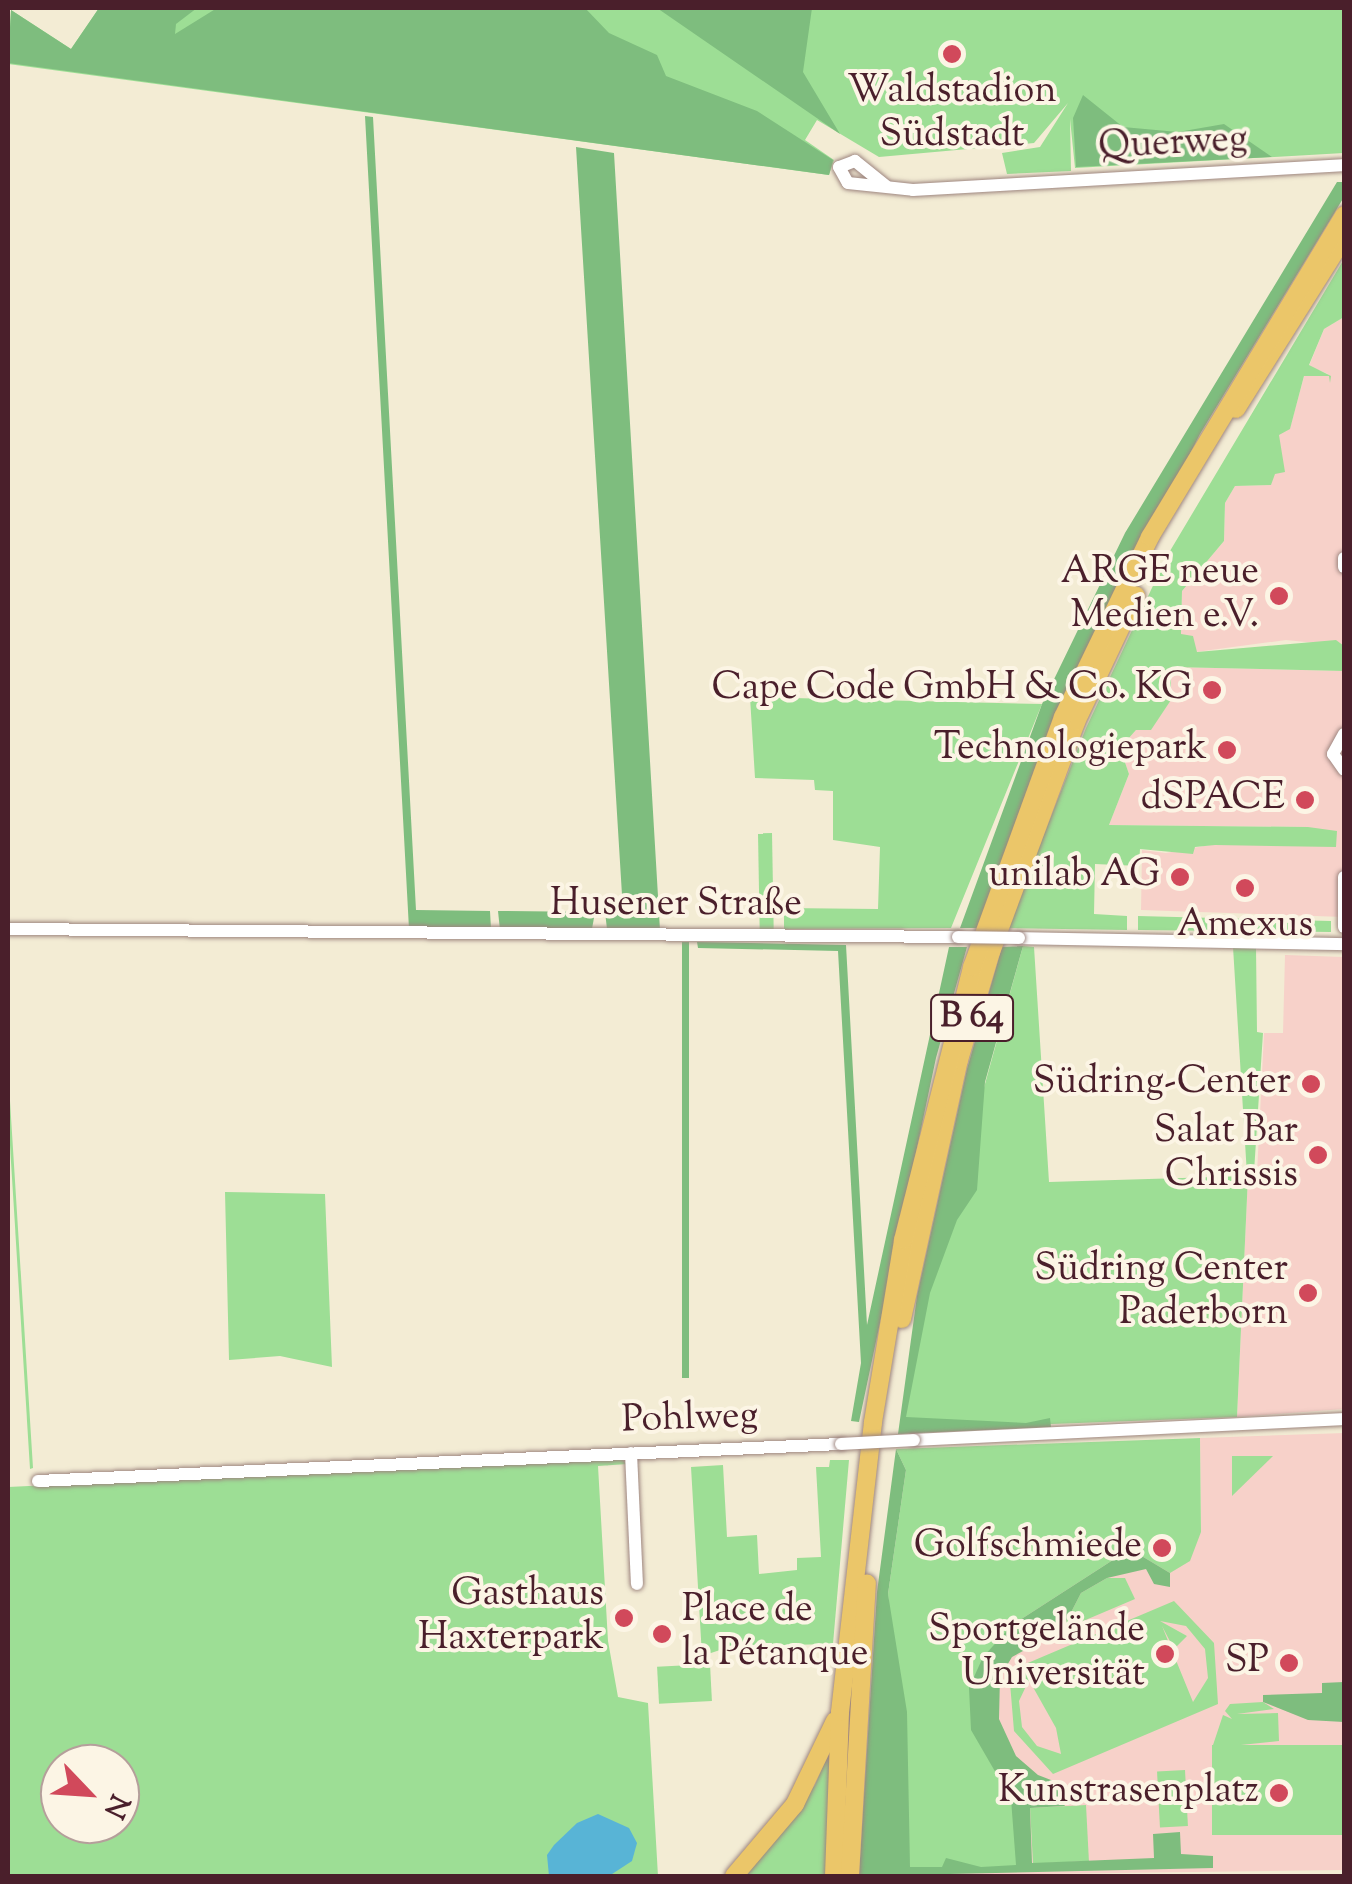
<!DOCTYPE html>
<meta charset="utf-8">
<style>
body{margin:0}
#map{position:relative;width:1352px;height:1884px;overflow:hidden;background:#f3ecd4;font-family:"Sorts Mill Goudy",serif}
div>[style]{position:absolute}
.built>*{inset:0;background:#f7d1c9}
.green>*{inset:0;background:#9dde95;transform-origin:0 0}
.forest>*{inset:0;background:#7ebd7e;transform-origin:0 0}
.water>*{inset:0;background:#58b4d6}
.roads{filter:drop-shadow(0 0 2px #9e8680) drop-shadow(0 0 2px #9e8680)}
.minor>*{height:12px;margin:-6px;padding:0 6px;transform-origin:6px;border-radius:6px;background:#fff}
.highway>*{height:18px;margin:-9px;padding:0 9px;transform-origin:9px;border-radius:9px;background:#ebc669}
.bridges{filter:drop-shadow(0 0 2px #9e8680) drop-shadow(0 0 2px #9e8680)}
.minor-bridge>*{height:12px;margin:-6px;padding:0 6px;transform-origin:6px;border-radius:6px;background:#fff}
.dots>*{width:28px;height:28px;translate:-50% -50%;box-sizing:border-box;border:5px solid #fcf5e5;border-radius:50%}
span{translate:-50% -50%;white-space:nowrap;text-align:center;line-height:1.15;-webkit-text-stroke:8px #fcf5e5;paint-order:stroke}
.shield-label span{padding:2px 8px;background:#fcf5e5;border:2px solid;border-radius:8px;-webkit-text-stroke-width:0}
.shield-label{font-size:35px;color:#4a1f2b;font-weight:700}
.poi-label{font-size:38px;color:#4a1f2b}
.right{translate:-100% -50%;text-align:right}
.left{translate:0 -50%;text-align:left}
.street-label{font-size:38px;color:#4a1f2b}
.frame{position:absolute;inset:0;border:10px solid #4a1f2b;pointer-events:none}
.north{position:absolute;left:40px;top:1744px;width:100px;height:100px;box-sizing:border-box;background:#fcf5e5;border:2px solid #b59f9b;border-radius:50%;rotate:115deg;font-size:28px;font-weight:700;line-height:40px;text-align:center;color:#4a1f2b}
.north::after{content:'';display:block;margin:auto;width:35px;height:45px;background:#d1495b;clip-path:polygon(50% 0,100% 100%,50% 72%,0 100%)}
</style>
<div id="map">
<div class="built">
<div style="clip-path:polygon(1344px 317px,1344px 646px,1286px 640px,1196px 652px,1181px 635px,1182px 591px,1224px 541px,1225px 503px,1235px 486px,1271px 485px,1279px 434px,1290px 428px,1305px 373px,1328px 374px,1309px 366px,1324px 329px)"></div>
<div style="clip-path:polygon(1171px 667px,1344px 671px,1344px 917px,1141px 910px,1142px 850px,1166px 853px,1308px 827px,1109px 825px,1129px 774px,1120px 748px,1136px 730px,1151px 729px,1171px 700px)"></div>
<div style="clip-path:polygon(1285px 955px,1344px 957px,1344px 1409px,1237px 1417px,1248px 1176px,1257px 1173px,1264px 1033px,1283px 1033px)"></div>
<div style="clip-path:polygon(1344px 1433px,1344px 1870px,880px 1876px,976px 1728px,1022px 1618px,1130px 1549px,1175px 1565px,1201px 1532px,1200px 1438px)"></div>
</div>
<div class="green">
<div style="clip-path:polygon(99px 8px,1344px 8px,1344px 153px,1075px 168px,1070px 119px,1071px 171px,1007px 174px,1002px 153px,1040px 147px,1068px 103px,1034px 143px,879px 157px,817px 120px,805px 140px,834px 160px,829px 175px,8px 64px,11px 10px,71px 49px)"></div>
<div style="clip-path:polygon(1344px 259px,1344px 317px,1324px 329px,1309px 365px,1331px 376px,1330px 383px,1329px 376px,1304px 376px,1290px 429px,1279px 435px,1285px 472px,1275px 474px,1271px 485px,1235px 486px,1225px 503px,1224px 541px,1182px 591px,1181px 634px,1193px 636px,1197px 652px,1336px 640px,1344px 646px,1344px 671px,1171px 667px,1171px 700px,1151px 730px,1136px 730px,1120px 748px,1129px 774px,1109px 825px,1308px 827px,1337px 831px,1336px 847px,1215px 845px,1195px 847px,1193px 854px,1140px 849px,1139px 866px,1095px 864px,1094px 914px,1127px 916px,1127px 930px,1007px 928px,1086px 728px,1167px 556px)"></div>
<div style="clip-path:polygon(750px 697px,1042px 704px,951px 928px,784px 929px,784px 908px,878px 909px,880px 847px,833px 840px,833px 791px,815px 790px,814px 780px,755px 778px)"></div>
<div style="left:772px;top:833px;width:96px;height:14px;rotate:89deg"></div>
<div style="clip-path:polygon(1138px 916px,1331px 921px,1331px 932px,1138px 930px)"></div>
<div style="clip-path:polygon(1023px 946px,1034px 947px,1049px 1182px,1248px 1176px,1237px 1417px,1052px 1424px,912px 1420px,908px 1433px,901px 1434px,928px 1291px)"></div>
<div style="clip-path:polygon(1233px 947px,1256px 947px,1257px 1032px,1263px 1033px,1254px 1172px,1247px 1175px)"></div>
<div style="clip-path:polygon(8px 1069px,33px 1468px,30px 1469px,8px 1113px)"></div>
<div style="clip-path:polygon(225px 1192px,325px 1194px,332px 1367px,280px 1356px,229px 1360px)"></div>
<div style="clip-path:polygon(1200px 1438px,1201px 1532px,1190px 1561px,1170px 1573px,1130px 1549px,1012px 1625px,980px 1664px,1030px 1869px,910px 1874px,888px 1594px,906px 1470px,896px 1449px)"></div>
<div style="clip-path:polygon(1232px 1456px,1273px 1456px,1232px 1496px)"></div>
<div style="clip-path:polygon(evenodd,621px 1458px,627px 1464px,598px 1466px,608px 1641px,618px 1697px,648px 1703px,658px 1876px,8px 1876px,8px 1487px,621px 1458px,60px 1764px,120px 1764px,120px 1824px,60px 1824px,60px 1764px)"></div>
<div style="clip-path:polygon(830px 1460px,849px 1460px,833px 1644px,732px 1646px,702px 1656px,691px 1467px,723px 1465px,727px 1537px,757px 1535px,759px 1574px,797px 1570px,797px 1558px,821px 1557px,816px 1467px,829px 1467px)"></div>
<div style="clip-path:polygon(1107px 1578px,1125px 1578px,1135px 1599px,1062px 1630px,1081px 1593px)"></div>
<div style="clip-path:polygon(evenodd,1174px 1601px,1214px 1643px,1218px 1704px,1053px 1774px,1014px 1731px,1009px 1671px,1174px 1601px,1160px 1621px,1186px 1626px,1205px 1649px,1208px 1678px,1193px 1702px,1162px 1626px,1174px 1649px,1187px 1636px,1160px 1621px,1174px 1601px,1029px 1680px,1056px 1728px,1061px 1754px,1037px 1746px,1022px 1727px,1019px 1701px,1029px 1680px)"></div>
<div style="left:710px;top:1664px;width:37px;height:53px;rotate:87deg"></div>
<div style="clip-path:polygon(1263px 1702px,1274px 1709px,1237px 1714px,1278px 1713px,1279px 1741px,1212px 1748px,1223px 1715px,1232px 1719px,1225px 1711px,1230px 1704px)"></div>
<div style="clip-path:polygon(836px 1735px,829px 1876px,740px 1876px,815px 1785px)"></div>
<div style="left:1344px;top:1745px;width:90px;height:132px;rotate:90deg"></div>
<div style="left:1185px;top:1770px;width:56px;height:28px;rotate:87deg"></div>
<div style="left:1086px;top:1805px;width:56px;height:56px;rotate:87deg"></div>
</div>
<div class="forest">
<div style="clip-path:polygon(99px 8px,197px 8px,176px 24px,175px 34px,217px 8px,585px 8px,609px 33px,657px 55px,666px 76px,757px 111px,833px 160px,829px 175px,8px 63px,11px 10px,71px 49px)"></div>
<div style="clip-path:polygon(657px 8px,812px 8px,803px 72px,840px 134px)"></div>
<div style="clip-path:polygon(1083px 95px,1123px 127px,1178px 132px,1224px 124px,1272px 157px,1076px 167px,1073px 118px)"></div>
<div style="clip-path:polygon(365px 116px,373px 117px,416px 910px,490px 911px,491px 929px,409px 929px)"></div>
<div style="clip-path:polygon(576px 147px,614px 153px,660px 930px,607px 929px,605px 912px,623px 911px)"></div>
<div style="clip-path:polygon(1337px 182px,1344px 182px,1344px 197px,1200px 434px,1061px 708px,977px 928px,960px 928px,1042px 704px,1125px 533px)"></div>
<div style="clip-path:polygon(498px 911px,595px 912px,592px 929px,500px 930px)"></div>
<div style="left:682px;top:942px;width:7px;height:436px"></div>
<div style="clip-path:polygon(697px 942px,846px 945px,867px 1325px,949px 947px,967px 947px,936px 1058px,859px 1422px,851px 1421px,861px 1363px,838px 951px,698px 948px)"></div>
<div style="clip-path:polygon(1023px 946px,985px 1082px,977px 1190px,957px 1220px,930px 1293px,906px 1417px,1026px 1423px,1050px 1418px,1051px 1427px,898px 1434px,917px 1296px,967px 1069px,1002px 947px)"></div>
<div style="clip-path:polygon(896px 1449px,906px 1470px,888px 1594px,907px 1712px,910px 1867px,942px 1867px,946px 1858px,981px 1867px,1016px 1865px,1011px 1799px,971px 1730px,969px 1688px,983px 1657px,1012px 1625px,1130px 1549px,1170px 1573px,1170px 1587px,1154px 1584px,1146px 1569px,1107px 1578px,1081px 1593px,1062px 1630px,1012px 1657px,1000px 1677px,999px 1719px,1016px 1756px,1038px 1775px,1082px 1792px,1064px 1806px,1030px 1808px,1032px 1863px,1154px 1858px,1153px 1834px,1180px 1832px,1181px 1854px,1213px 1856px,1213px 1868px,859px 1876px,877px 1592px)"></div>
<div style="clip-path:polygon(1344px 1682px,1344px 1722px,1308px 1720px,1263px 1702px,1263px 1695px,1322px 1693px,1322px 1683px)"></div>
</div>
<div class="water">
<div style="clip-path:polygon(598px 1814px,629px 1828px,637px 1843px,632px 1861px,609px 1876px,549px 1876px,547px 1855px,554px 1845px,577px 1823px)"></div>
</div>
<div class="roads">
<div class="minor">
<div style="left:886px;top:186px;width:40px;rotate:-141deg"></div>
<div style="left:855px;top:161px;width:17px;rotate:159deg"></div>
<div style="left:839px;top:167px;width:18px;rotate:61deg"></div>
<div style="left:848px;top:183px;width:65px;rotate:6.1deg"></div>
<div style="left:913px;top:190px;width:432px;rotate:-3.3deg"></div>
<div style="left:1344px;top:558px;width:9px;rotate:90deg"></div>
<div style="left:1344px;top:734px;width:23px;rotate:119deg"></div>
<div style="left:1333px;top:754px;width:19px;rotate:55deg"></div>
<div style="left:1344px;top:877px;width:50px;rotate:90deg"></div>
<div style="left:8px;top:929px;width:950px;rotate:0.48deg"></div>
<div style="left:1019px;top:938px;width:325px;rotate:1.1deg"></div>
<div style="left:914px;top:1440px;width:431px;rotate:-2.8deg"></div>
<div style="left:631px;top:1453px;width:131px;rotate:87.4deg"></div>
<div style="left:38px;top:1481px;width:804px;rotate:-2.64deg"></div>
</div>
<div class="highway">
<div style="left:1236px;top:409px;width:199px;rotate:-57.8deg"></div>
<div style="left:902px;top:1319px;width:265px;rotate:-77.6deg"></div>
<div style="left:959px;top:1060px;width:113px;rotate:-73.5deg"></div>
<div style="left:991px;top:952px;width:245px;rotate:-69.7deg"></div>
<div style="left:1076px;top:722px;width:140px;rotate:-64.7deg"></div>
<div style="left:734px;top:1876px;width:94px;rotate:-49.7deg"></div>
<div style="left:795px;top:1804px;width:92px;rotate:-64.3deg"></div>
<div style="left:834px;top:1876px;width:164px;rotate:-87.9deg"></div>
<div style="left:840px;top:1712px;width:292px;rotate:-83.5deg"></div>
<div style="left:873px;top:1422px;width:184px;rotate:-80.6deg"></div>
<div style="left:903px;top:1240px;width:282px;rotate:-75.8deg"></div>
<div style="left:972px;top:967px;width:266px;rotate:-70deg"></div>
<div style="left:1063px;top:717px;width:200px;rotate:-64.2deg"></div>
<div style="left:1150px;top:537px;width:376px;rotate:-58.9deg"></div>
<div style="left:850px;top:1876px;width:293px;rotate:-86.7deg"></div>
</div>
</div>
<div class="bridges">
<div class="minor-bridge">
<div style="left:958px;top:937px;width:61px;rotate:0.9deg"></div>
<div style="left:841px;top:1444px;width:73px;rotate:-3.1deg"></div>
</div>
</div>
<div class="dots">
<div style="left:952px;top:54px;background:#d1495b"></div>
<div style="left:1279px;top:596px;background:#d1495b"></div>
<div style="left:1212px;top:690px;background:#d1495b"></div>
<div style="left:1227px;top:750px;background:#d1495b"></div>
<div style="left:1305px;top:800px;background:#d1495b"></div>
<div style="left:1180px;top:877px;background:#d1495b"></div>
<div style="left:1245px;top:888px;background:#d1495b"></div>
<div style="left:1311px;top:1084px;background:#d1495b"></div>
<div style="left:1318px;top:1155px;background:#d1495b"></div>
<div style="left:1308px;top:1293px;background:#d1495b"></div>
<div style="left:1162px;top:1548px;background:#d1495b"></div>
<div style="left:624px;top:1618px;background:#d1495b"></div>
<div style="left:662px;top:1634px;background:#d1495b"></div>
<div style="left:1165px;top:1654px;background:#d1495b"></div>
<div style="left:1289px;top:1663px;background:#d1495b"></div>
<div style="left:1279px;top:1793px;background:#d1495b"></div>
</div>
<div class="shield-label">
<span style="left:972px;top:1018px">B 64</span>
</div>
<div class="poi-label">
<span style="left:952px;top:115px">Waldstadion<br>Südstadt</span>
<span class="right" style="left:1259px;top:596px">ARGE neue<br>Medien e.V.</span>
<span class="right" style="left:1192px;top:690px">Cape Code GmbH &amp; Co. KG</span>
<span class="right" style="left:1207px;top:750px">Technologiepark</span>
<span class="right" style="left:1285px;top:800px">dSPACE</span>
<span class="right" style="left:1160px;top:877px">unilab AG</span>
<span style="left:1245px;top:927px">Amexus</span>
<span class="right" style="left:1291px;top:1084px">Südring-Center</span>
<span class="right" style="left:1298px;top:1155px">Salat Bar<br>Chrissis</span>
<span class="right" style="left:1288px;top:1293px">Südring Center<br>Paderborn</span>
<span class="right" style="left:1142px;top:1548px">Golfschmiede</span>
<span class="right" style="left:604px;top:1618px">Gasthaus<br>Haxterpark</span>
<span class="left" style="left:682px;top:1634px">Place de<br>la Pétanque</span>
<span class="right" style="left:1145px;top:1654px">Sportgelände<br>Universität</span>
<span class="right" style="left:1269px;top:1663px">SP</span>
<span class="right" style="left:1259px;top:1793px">Kunstrasenplatz</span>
</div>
<div class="street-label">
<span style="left:1173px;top:145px;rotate:-3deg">Querweg</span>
<span style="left:676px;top:906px">Husener Straße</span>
<span style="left:690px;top:1420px;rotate:-2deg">Pohlweg</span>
</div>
<div class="frame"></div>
<div class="north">N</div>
</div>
